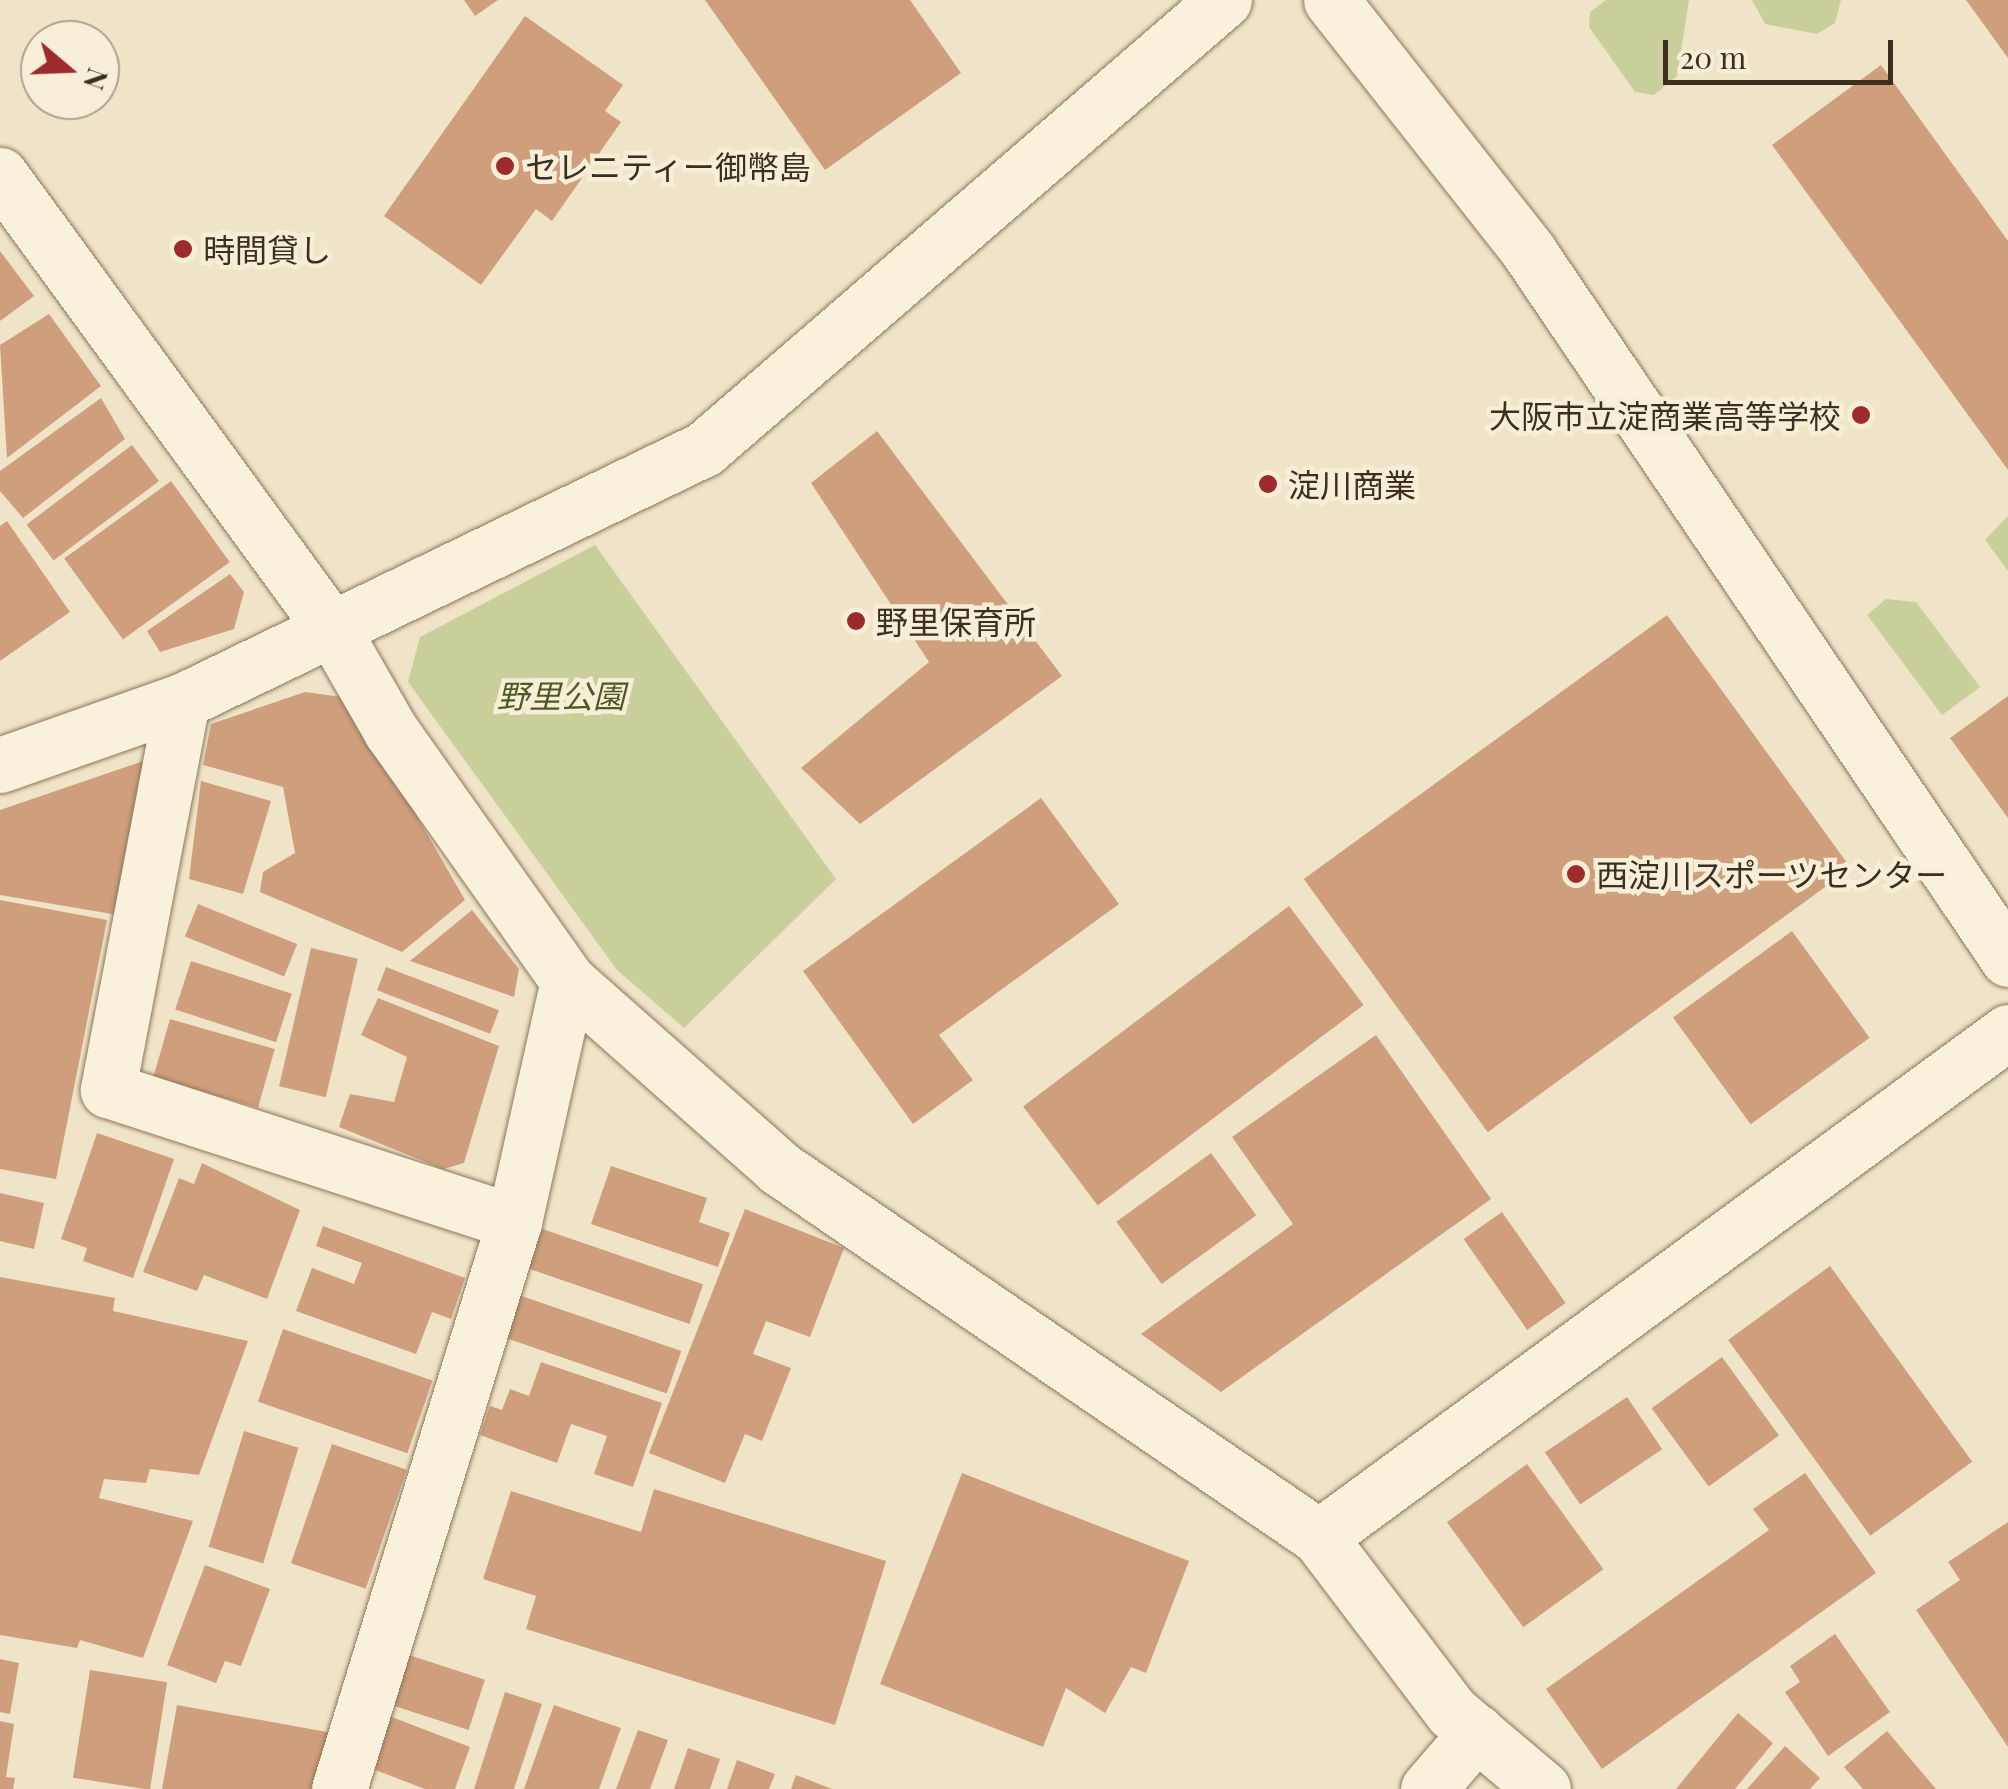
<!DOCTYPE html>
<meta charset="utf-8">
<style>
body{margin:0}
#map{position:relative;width:2008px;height:1789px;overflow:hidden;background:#f0e4c8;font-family:"Playfair Display","Noto Sans JP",serif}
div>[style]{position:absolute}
.green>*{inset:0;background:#c9cf9b}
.building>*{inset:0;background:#cf9f7d;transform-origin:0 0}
.roads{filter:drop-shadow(0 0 2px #8d765c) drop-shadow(0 0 2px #8d765c)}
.street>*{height:55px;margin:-27.5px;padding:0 27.5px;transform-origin:27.5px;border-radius:27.5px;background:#faf1dc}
.secondary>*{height:55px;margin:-27.5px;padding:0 27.5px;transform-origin:27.5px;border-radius:27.5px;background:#faf1dc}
.dots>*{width:28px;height:28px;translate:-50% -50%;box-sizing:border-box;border:5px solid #f7eed8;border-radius:50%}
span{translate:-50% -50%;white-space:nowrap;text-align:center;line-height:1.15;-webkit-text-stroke:9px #f7eed8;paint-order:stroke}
.poi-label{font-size:32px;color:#3d2e20}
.left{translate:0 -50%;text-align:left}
.right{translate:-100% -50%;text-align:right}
.park-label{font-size:32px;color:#4d5a26;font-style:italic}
.north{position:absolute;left:20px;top:20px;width:100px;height:100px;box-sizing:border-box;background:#f7eed8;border:2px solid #ada18e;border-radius:50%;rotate:109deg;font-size:28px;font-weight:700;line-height:40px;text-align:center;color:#3d2e20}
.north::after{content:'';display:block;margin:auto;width:35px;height:45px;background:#9e2a2b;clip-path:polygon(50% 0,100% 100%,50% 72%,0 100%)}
.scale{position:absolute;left:1663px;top:40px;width:230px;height:45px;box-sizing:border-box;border:5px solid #3d2e20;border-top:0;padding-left:12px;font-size:30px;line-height:35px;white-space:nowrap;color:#3d2e20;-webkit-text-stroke:8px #f7eed8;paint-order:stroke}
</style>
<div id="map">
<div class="green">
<div style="clip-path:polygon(1606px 0,1689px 0,1677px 76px,1654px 95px,1635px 92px,1589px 27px,1590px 12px)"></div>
<div style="clip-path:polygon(1752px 0,1841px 0,1835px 23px,1817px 34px,1765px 24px)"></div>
<div style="clip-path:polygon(2008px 516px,2008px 571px,1985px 540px)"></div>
<div style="clip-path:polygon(595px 545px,836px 879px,684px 1028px,617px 970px,408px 682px,420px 637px)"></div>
<div style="clip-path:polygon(1886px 599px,1916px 602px,1980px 687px,1942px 715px,1867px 615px)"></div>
</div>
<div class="building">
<div style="clip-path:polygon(464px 0,498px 0,475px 16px)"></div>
<div style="clip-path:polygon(705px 0,910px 0,961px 73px,825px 170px)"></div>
<div style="clip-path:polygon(1966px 0,2008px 0,2008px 58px)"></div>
<div style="clip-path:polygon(525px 16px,623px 85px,605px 111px,621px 122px,552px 221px,536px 209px,481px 285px,384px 216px)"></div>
<div style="clip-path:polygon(1881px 65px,2008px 241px,2008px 470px,1772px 145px)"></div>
<div style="clip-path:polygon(0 251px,34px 296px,0 321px)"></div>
<div style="clip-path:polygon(49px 314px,101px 386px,7px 458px,0 345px)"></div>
<div style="clip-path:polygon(101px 398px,125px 439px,23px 518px,0 491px,0 471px)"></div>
<div style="clip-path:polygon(877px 431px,1062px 676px,860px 824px,801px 768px,929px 662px,811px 483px)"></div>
<div style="left:132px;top:445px;width:45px;height:132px;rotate:53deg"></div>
<div style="left:171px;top:481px;width:100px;height:132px;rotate:54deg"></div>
<div style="clip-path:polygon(7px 521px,70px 612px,0 661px,0 526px)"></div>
<div style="clip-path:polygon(230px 574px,244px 592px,234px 629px,160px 652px,147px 631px)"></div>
<div style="left:1667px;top:615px;width:313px;height:449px;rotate:54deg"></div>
<div style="clip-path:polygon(305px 692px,349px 698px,465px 900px,402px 952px,260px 892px,263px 872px,295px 853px,283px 787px,203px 765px,211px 724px)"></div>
<div style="clip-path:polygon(2008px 696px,2008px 818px,1950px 738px)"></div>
<div style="clip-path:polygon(155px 757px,118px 915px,0 895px,0 810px)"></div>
<div style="clip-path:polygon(201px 781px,271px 801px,243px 894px,189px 879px)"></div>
<div style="clip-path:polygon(1041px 798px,1119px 904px,939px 1035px,973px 1080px,913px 1124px,803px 971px)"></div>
<div style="clip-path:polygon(0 900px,107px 920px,56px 1179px,0 1169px)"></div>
<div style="left:198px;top:904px;width:107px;height:35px;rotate:22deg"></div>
<div style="left:1289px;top:906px;width:124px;height:333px;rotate:53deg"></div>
<div style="clip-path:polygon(472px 910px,519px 969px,514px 997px,410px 961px)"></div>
<div style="left:1792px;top:931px;width:132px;height:147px;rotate:54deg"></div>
<div style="left:311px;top:948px;width:48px;height:142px;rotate:13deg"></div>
<div style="left:191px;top:961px;width:106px;height:51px;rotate:18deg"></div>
<div style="left:386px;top:967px;width:121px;height:25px;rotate:21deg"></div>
<div style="clip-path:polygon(378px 998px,499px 1046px,464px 1163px,443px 1169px,339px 1127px,350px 1094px,394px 1102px,407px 1057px,361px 1035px)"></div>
<div style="left:170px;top:1019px;width:109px;height:61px;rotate:16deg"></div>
<div style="clip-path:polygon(1376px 1035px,1491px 1199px,1221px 1392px,1141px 1334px,1293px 1224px,1232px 1137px)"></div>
<div style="clip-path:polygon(97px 1133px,174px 1159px,133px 1278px,83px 1261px,87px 1248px,61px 1239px)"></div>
<div style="left:1211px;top:1153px;width:77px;height:117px;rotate:54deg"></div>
<div style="clip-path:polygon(202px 1163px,300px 1210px,267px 1299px,204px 1275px,197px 1291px,143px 1272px,179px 1178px,194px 1184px)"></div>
<div style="clip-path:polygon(611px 1166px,707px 1198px,699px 1222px,730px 1233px,718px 1267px,591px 1224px)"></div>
<div style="clip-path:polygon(0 1193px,44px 1203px,34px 1249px,0 1241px)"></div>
<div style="clip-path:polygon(745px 1209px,844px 1248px,810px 1337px,766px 1321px,753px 1354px,791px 1368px,762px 1441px,745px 1434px,725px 1483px,649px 1453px)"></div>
<div style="left:1502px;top:1212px;width:111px;height:47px;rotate:55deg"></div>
<div style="left:531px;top:1225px;width:182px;height:42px;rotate:19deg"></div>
<div style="clip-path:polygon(323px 1226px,465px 1278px,451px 1319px,432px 1312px,416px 1354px,296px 1311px,312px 1268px,354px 1284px,362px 1263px,316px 1246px)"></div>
<div style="left:1830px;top:1266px;width:242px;height:126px;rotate:54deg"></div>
<div style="clip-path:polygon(0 1277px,115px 1298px,113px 1311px,248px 1341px,199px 1475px,150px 1469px,146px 1483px,104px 1479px,99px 1498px,193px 1521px,143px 1658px,80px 1640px,77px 1648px,0 1635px)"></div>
<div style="left:513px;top:1293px;width:178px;height:45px;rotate:19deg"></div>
<div style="left:283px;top:1329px;width:158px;height:77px;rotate:19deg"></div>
<div style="left:1722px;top:1357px;width:97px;height:87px;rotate:54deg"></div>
<div style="clip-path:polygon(541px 1362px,662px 1403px,633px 1487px,594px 1474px,607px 1436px,571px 1424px,557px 1463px,480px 1435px,490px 1406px,502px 1410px,510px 1389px,529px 1396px)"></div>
<div style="left:1627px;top:1397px;width:63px;height:99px;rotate:56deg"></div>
<div style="left:244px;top:1431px;width:57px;height:121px;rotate:17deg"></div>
<div style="left:332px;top:1444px;width:79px;height:126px;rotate:19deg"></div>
<div style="left:1527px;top:1464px;width:130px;height:99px;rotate:54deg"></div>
<div style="clip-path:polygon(962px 1473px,1189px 1561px,1146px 1673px,1131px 1667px,1105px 1713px,1066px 1688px,1043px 1747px,880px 1684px)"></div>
<div style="clip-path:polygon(1805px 1473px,1876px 1573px,1602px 1769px,1546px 1689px,1769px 1530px,1753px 1509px)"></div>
<div style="clip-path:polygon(654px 1489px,886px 1561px,835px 1725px,526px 1629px,536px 1596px,483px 1579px,511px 1491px,641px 1532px)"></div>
<div style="clip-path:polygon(2008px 1522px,2008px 1747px,1916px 1610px,1960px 1580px,1948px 1562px)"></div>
<div style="clip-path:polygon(205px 1565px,270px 1589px,241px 1666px,225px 1661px,216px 1683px,167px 1665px)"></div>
<div style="clip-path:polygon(1835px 1634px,1890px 1712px,1828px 1756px,1785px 1692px,1800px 1682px,1790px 1666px)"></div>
<div style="left:406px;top:1654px;width:83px;height:53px;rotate:18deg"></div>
<div style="clip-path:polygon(0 1659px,19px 1663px,10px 1714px,0 1712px)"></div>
<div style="left:90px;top:1670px;width:78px;height:109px;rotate:9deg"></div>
<div style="clip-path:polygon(505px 1692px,542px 1704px,514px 1789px,474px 1789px)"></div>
<div style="clip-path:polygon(177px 1705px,338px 1734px,321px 1789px,162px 1789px)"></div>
<div style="clip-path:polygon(554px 1705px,621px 1728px,599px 1789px,524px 1789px)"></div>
<div style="clip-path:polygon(1738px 1713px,1773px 1743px,1735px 1789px,1676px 1789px)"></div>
<div style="clip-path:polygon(384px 1714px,470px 1747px,455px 1789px,425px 1789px,365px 1766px)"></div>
<div style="clip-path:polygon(0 1721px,14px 1724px,6px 1777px,15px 1778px,13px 1789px,0 1789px)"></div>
<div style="clip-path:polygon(638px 1730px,668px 1740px,650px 1789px,616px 1789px)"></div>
<div style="clip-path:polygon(1887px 1731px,1936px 1789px,1863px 1789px,1844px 1767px)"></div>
<div style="clip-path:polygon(1785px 1746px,1820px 1778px,1810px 1789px,1747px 1789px)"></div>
<div style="clip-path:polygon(688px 1748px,720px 1759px,710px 1789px,674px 1789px)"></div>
<div style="clip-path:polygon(737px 1760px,775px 1774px,769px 1789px,727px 1789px)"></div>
<div style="clip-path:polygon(796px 1775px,832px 1789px,791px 1789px)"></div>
</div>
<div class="roads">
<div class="street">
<div style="left:0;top:175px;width:566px;rotate:53.84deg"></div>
<div style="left:334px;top:632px;width:114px;rotate:60.1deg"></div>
<div style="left:391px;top:731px;width:306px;rotate:54.7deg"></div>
<div style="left:568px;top:981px;width:282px;rotate:41.5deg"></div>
<div style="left:779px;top:1168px;width:654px;rotate:34.35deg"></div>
<div style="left:1319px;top:1537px;width:220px;rotate:52.8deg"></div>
<div style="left:1452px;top:1712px;width:119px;rotate:40.2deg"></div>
<div style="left:182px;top:701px;width:396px;rotate:100.8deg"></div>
<div style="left:108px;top:1090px;width:427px;rotate:18deg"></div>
<div style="left:0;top:765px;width:193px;rotate:-19.4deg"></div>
<div style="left:182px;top:701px;width:580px;rotate:-25.77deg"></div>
<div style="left:704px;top:449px;width:687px;rotate:-40.81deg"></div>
<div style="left:1319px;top:1537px;width:854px;rotate:-36.24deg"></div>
<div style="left:339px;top:1789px;width:593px;rotate:-72.85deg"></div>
<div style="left:514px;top:1222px;width:247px;rotate:-77.4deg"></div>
<div style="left:1428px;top:1789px;width:75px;rotate:-49.3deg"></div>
</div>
<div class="secondary">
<div style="left:1331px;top:0;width:320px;rotate:51.8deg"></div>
<div style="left:1529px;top:252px;width:854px;rotate:55.88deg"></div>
</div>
</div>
<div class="dots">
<div style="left:505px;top:166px;background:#9e2a2b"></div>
<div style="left:183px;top:249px;background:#9e2a2b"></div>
<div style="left:1861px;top:415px;background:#9e2a2b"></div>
<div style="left:1268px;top:484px;background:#9e2a2b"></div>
<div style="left:856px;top:621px;background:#9e2a2b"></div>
<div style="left:1576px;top:874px;background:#9e2a2b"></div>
</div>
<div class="poi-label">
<span class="left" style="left:525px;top:166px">セレニティー御幣島</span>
<span class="left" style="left:203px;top:249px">時間貸し</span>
<span class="right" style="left:1841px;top:415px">大阪市立淀商業高等学校</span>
<span class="left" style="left:1288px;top:484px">淀川商業</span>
<span class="left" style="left:876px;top:621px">野里保育所</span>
<span class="left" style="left:1596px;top:874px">西淀川スポーツセンター</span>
</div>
<div class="park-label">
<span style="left:561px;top:695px">野里公園</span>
</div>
<div class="north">N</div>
<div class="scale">20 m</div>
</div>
